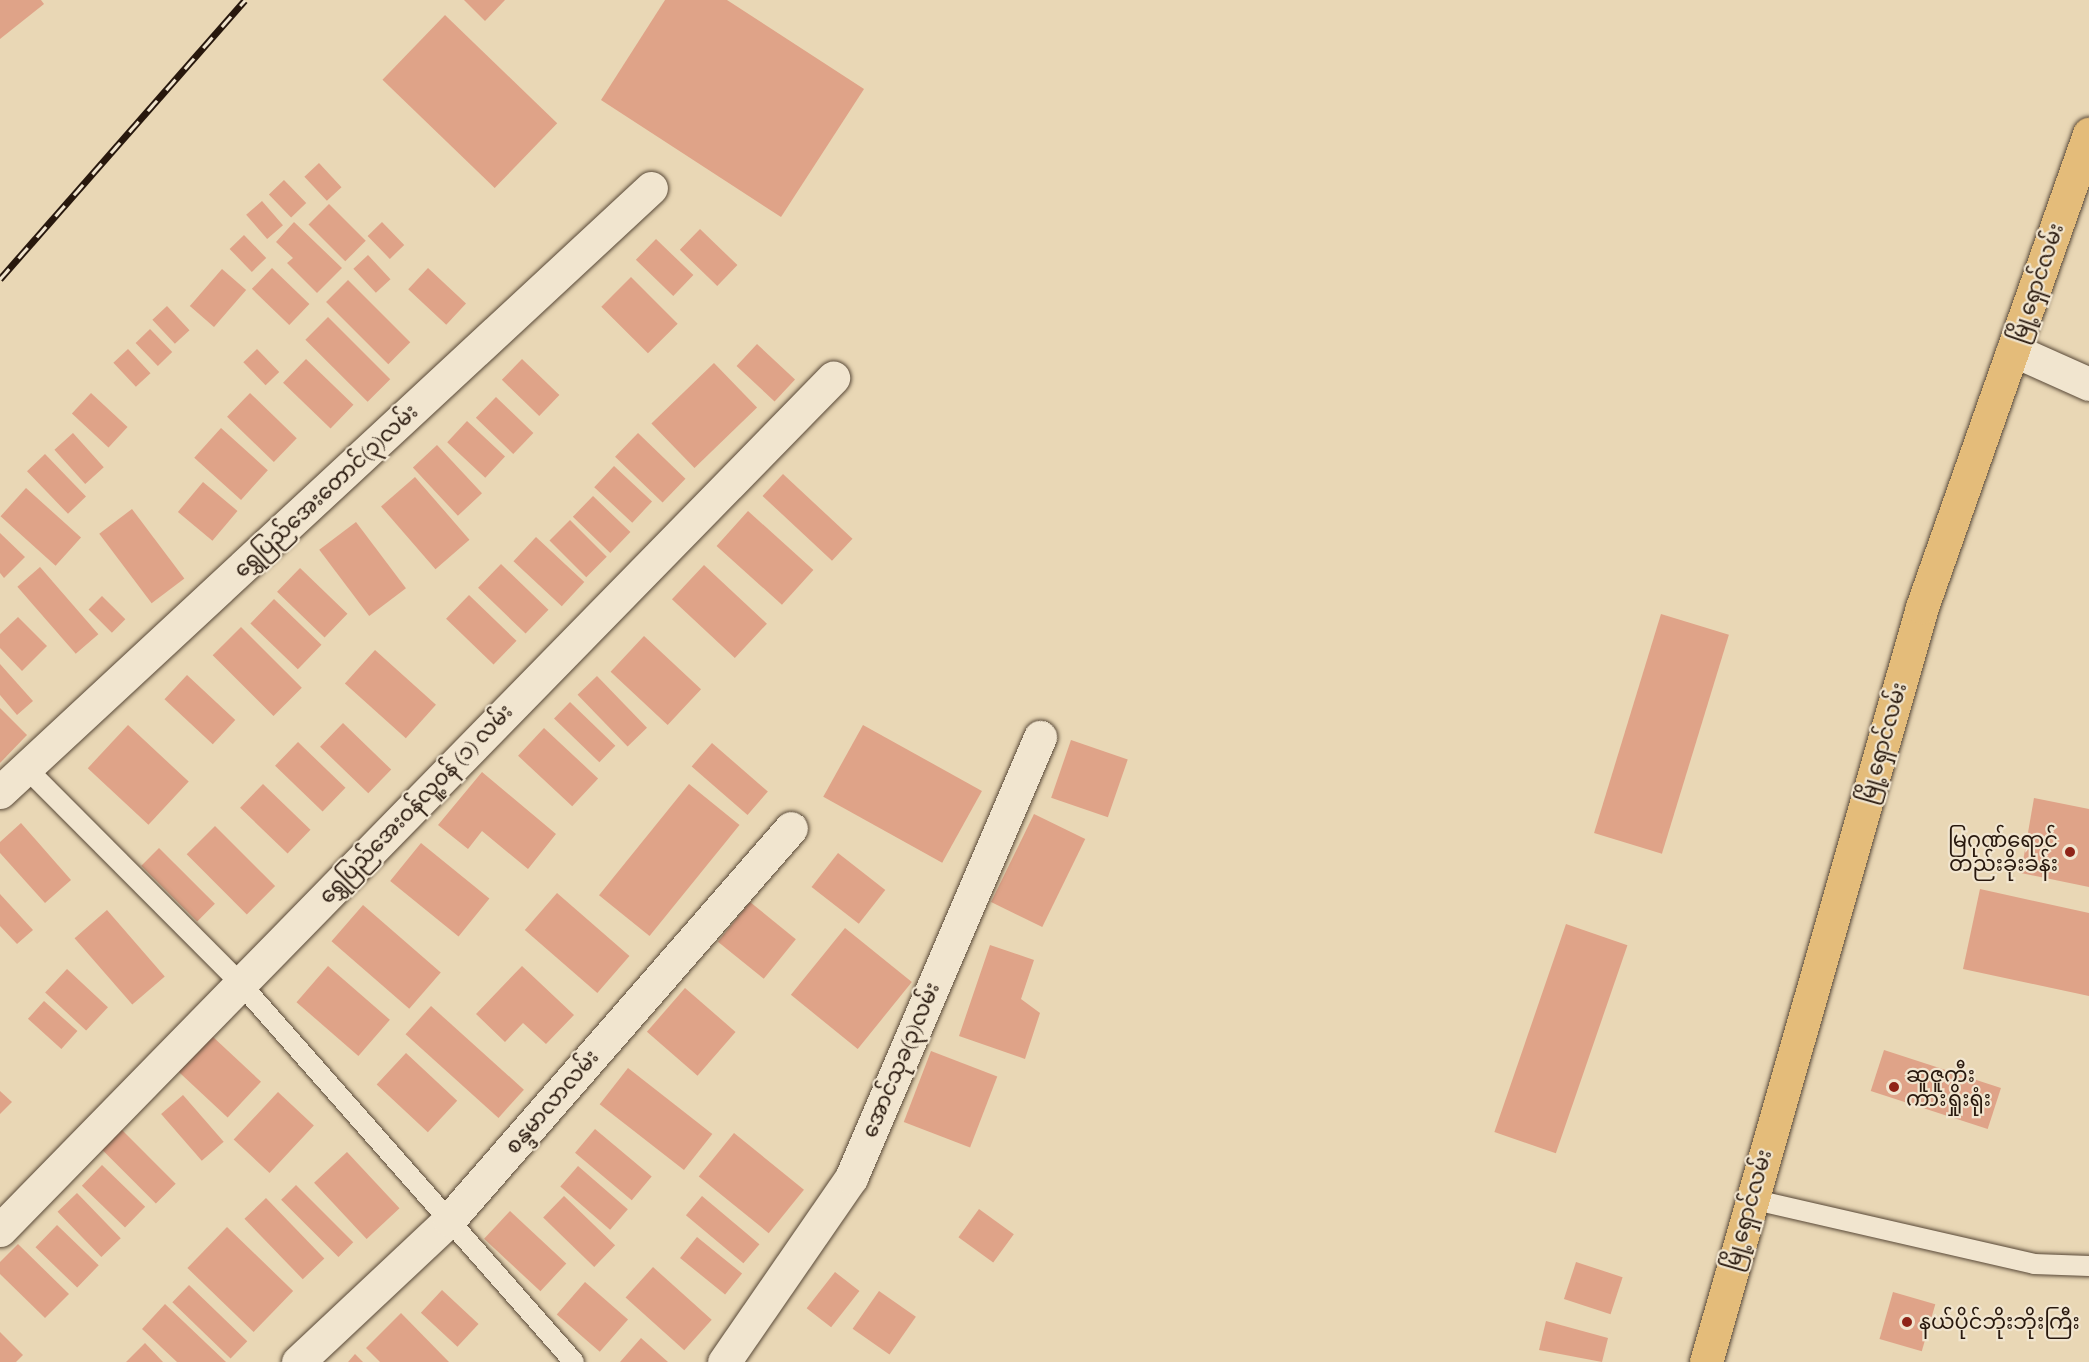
<!DOCTYPE html>
<meta charset="utf-8">
<style>
body{margin:0}
#map{position:relative;width:2089px;height:1362px;overflow:hidden;background:#e9d7b5;font-family:"IM FELL French Canon","Noto Sans Myanmar",serif}
div>[style]{position:absolute}
.building>*{inset:0;background:#dfa388;transform-origin:0 0}
.roads{filter:drop-shadow(0 0 2px #584837) drop-shadow(0 0 2px #584837)}
.service>*{height:20px;margin:-10px;padding:0 10px;transform-origin:10px;border-radius:10px;background:#f1e5cf}
.minor>*{height:33px;margin:-16.5px;padding:0 16.5px;transform-origin:16.5px;border-radius:16.5px;background:#f1e5cf}
.trunk>*{height:33px;margin:-16.5px;padding:0 16.5px;transform-origin:16.5px;border-radius:16.5px;background:#e4bc7a}
.rail>*{height:7px;margin-top:-3.5px;transform-origin:0;background:repeating-linear-gradient(90deg,#f1e5cf 0 14px,#28180d 0 28px);box-sizing:border-box;border-block:2px solid #28180d}
.dots>*{width:16px;height:16px;translate:-50% -50%;box-sizing:border-box;border:3px solid #f1e5cf;border-radius:50%}
span{translate:-50% -50%;white-space:nowrap;text-align:center;line-height:1.15;-webkit-text-stroke:4.5px #f1e5cf;paint-order:stroke}
.street-label{font-size:21px;color:#28180d}
.poi-label{font-size:21px;color:#28180d}
.right{translate:-100% -50%;text-align:right}
.left{translate:0 -50%;text-align:left}
</style>
<div id="map">
<div class="building">
<div style="clip-path:polygon(0 0,41px 0,44px 4px,0 39px)"></div>
<div style="clip-path:polygon(464px 0,505px 0,485px 21px)"></div>
<div style="clip-path:polygon(665px 0,727px 0,864px 89px,781px 217px,601px 100px)"></div>
<div style="left:445px;top:15px;width:156px;height:90px;rotate:44deg"></div>
<div style="left:319px;top:163px;width:33px;height:20px;rotate:47deg"></div>
<div style="left:284px;top:180px;width:32px;height:21px;rotate:46deg"></div>
<div style="left:262px;top:201px;width:32px;height:21px;rotate:49deg"></div>
<div style="left:329px;top:204px;width:52px;height:29px;rotate:45deg"></div>
<div style="clip-path:polygon(294px 222px,342px 268px,317px 293px,287px 263px,293px 258px,276px 242px)"></div>
<div style="left:382px;top:222px;width:32px;height:20px;rotate:46deg"></div>
<div style="left:700px;top:229px;width:52px;height:29px;rotate:44deg"></div>
<div style="left:244px;top:235px;width:32px;height:20px;rotate:46deg"></div>
<div style="left:656px;top:239px;width:52px;height:29px;rotate:44deg"></div>
<div style="left:368px;top:255px;width:33px;height:20px;rotate:47deg"></div>
<div style="left:272px;top:268px;width:52px;height:29px;rotate:44deg"></div>
<div style="left:428px;top:268px;width:52px;height:29px;rotate:43deg"></div>
<div style="left:222px;top:269px;width:32px;height:49px;rotate:41deg"></div>
<div style="left:631px;top:277px;width:66px;height:42px;rotate:45deg"></div>
<div style="left:348px;top:280px;width:88px;height:31px;rotate:45deg"></div>
<div style="left:167px;top:306px;width:33px;height:20px;rotate:47deg"></div>
<div style="left:328px;top:317px;width:88px;height:32px;rotate:45deg"></div>
<div style="left:150px;top:329px;width:32px;height:20px;rotate:46deg"></div>
<div style="left:757px;top:344px;width:52px;height:30px;rotate:43deg"></div>
<div style="left:128px;top:349px;width:33px;height:20px;rotate:47deg"></div>
<div style="left:257px;top:349px;width:32px;height:19px;rotate:46deg"></div>
<div style="left:306px;top:359px;width:66px;height:33px;rotate:44deg"></div>
<div style="left:522px;top:359px;width:52px;height:29px;rotate:44deg"></div>
<div style="left:714px;top:363px;width:62px;height:87px;rotate:46deg"></div>
<div style="left:91px;top:393px;width:50px;height:28px;rotate:43deg"></div>
<div style="left:250px;top:393px;width:65px;height:33px;rotate:44deg"></div>
<div style="left:496px;top:397px;width:52px;height:29px;rotate:44deg"></div>
<div style="left:467px;top:421px;width:52px;height:29px;rotate:43deg"></div>
<div style="left:221px;top:428px;width:63px;height:40px;rotate:42deg"></div>
<div style="left:73px;top:433px;width:46px;height:25px;rotate:48deg"></div>
<div style="left:638px;top:433px;width:66px;height:33px;rotate:44deg"></div>
<div style="left:437px;top:445px;width:66px;height:33px;rotate:47deg"></div>
<div style="left:45px;top:454px;width:59px;height:25px;rotate:46deg"></div>
<div style="left:614px;top:466px;width:52px;height:29px;rotate:43deg"></div>
<div style="left:783px;top:474px;width:95px;height:30px;rotate:43deg"></div>
<div style="left:415px;top:477px;width:83px;height:45px;rotate:49deg"></div>
<div style="left:203px;top:482px;width:45px;height:39px;rotate:40deg"></div>
<div style="left:26px;top:488px;width:74px;height:38px;rotate:42deg"></div>
<div style="left:593px;top:496px;width:52px;height:29px;rotate:44deg"></div>
<div style="left:132px;top:509px;width:87px;height:41px;rotate:53deg"></div>
<div style="left:748px;top:511px;width:88px;height:47px;rotate:42deg"></div>
<div style="left:570px;top:520px;width:52px;height:29px;rotate:45deg"></div>
<div style="left:356px;top:522px;width:83px;height:46px;rotate:53deg"></div>
<div style="clip-path:polygon(0 533px,25px 557px,4px 578px,0 573px)"></div>
<div style="left:536px;top:537px;width:66px;height:33px;rotate:43deg"></div>
<div style="left:501px;top:564px;width:66px;height:33px;rotate:44deg"></div>
<div style="left:704px;top:565px;width:86px;height:47px;rotate:43deg"></div>
<div style="left:40px;top:567px;width:89px;height:30px;rotate:49deg"></div>
<div style="left:300px;top:568px;width:66px;height:33px;rotate:44deg"></div>
<div style="left:469px;top:595px;width:66px;height:33px;rotate:44deg"></div>
<div style="left:102px;top:596px;width:33px;height:19px;rotate:45deg"></div>
<div style="left:274px;top:599px;width:66px;height:34px;rotate:44deg"></div>
<div style="left:1661px;top:614px;width:71px;height:229px;rotate:17deg"></div>
<div style="clip-path:polygon(18px 617px,47px 646px,22px 671px,0 648px,0 634px)"></div>
<div style="left:241px;top:627px;width:86px;height:40px;rotate:45deg"></div>
<div style="left:644px;top:636px;width:78px;height:49px;rotate:43deg"></div>
<div style="left:375px;top:650px;width:82px;height:45px;rotate:42deg"></div>
<div style="clip-path:polygon(0 664px,33px 701px,17px 715px,0 695px)"></div>
<div style="left:187px;top:675px;width:66px;height:33px;rotate:43deg"></div>
<div style="left:597px;top:676px;width:72px;height:27px;rotate:46deg"></div>
<div style="left:570px;top:702px;width:63px;height:23px;rotate:44deg"></div>
<div style="clip-path:polygon(0 708px,27px 735px,0 763px)"></div>
<div style="left:343px;top:723px;width:67px;height:33px;rotate:44deg"></div>
<div style="left:128px;top:725px;width:83px;height:59px;rotate:43deg"></div>
<div style="left:863px;top:725px;width:136px;height:82px;rotate:29deg"></div>
<div style="left:544px;top:728px;width:74px;height:38px;rotate:43deg"></div>
<div style="left:1071px;top:740px;width:60px;height:61px;rotate:19deg"></div>
<div style="left:298px;top:742px;width:66px;height:33px;rotate:44deg"></div>
<div style="left:712px;top:743px;width:74px;height:31px;rotate:41deg"></div>
<div style="clip-path:polygon(482px 772px,556px 834px,528px 869px,482px 831px,468px 849px,438px 825px)"></div>
<div style="left:263px;top:784px;width:66px;height:33px;rotate:44deg"></div>
<div style="left:689px;top:784px;width:65px;height:143px;rotate:39deg"></div>
<div style="clip-path:polygon(2034px 798px,2089px 809px,2089px 887px,2021px 873px)"></div>
<div style="left:1034px;top:814px;width:57px;height:98px;rotate:26deg"></div>
<div style="clip-path:polygon(21px 823px,71px 880px,45px 903px,0 853px,0 842px)"></div>
<div style="left:215px;top:826px;width:85px;height:40px;rotate:45deg"></div>
<div style="left:421px;top:843px;width:88px;height:49px;rotate:39deg"></div>
<div style="left:159px;top:848px;width:79px;height:25px;rotate:45deg"></div>
<div style="left:838px;top:853px;width:60px;height:43px;rotate:38deg"></div>
<div style="clip-path:polygon(1980px 889px,2089px 913px,2089px 996px,1963px 969px)"></div>
<div style="left:557px;top:893px;width:96px;height:49px;rotate:41deg"></div>
<div style="clip-path:polygon(0 894px,33px 930px,17px 944px,0 926px)"></div>
<div style="left:750px;top:902px;width:59px;height:51px;rotate:39deg"></div>
<div style="left:363px;top:905px;width:103px;height:48px;rotate:41deg"></div>
<div style="left:107px;top:910px;width:88px;height:43px;rotate:49deg"></div>
<div style="left:1566px;top:924px;width:65px;height:220px;rotate:19deg"></div>
<div style="left:845px;top:928px;width:86px;height:86px;rotate:39deg"></div>
<div style="clip-path:polygon(990px 945px,1034px 960px,1021px 999px,1040px 1013px,1025px 1059px,959px 1036px)"></div>
<div style="left:328px;top:966px;width:82px;height:48px;rotate:41deg"></div>
<div style="clip-path:polygon(522px 966px,574px 1015px,546px 1044px,523px 1023px,505px 1042px,476px 1014px)"></div>
<div style="left:67px;top:969px;width:56px;height:32px;rotate:43deg"></div>
<div style="left:685px;top:988px;width:67px;height:58px;rotate:41deg"></div>
<div style="left:44px;top:1001px;width:45px;height:24px;rotate:42deg"></div>
<div style="left:431px;top:1006px;width:125px;height:38px;rotate:42deg"></div>
<div style="left:212px;top:1036px;width:67px;height:49px;rotate:43deg"></div>
<div style="left:1884px;top:1050px;width:123px;height:43px;rotate:18deg"></div>
<div style="left:931px;top:1051px;width:71px;height:76px;rotate:21deg"></div>
<div style="left:406px;top:1053px;width:70px;height:43px;rotate:43deg"></div>
<div style="left:628px;top:1068px;width:107px;height:46px;rotate:38deg"></div>
<div style="clip-path:polygon(0 1091px,12px 1102px,0 1114px)"></div>
<div style="left:278px;top:1092px;width:49px;height:65px;rotate:43deg"></div>
<div style="left:183px;top:1095px;width:62px;height:29px;rotate:49deg"></div>
<div style="left:117px;top:1125px;width:83px;height:28px;rotate:45deg"></div>
<div style="left:595px;top:1129px;width:74px;height:31px;rotate:40deg"></div>
<div style="left:734px;top:1133px;width:90px;height:56px;rotate:39deg"></div>
<div style="left:347px;top:1152px;width:77px;height:45px;rotate:47deg"></div>
<div style="left:102px;top:1165px;width:60px;height:29px;rotate:44deg"></div>
<div style="left:578px;top:1166px;width:66px;height:27px;rotate:41deg"></div>
<div style="left:296px;top:1185px;width:81px;height:21px;rotate:45deg"></div>
<div style="left:77px;top:1193px;width:63px;height:27px;rotate:46deg"></div>
<div style="left:564px;top:1196px;width:71px;height:30px;rotate:44deg"></div>
<div style="left:702px;top:1196px;width:75px;height:25px;rotate:40deg"></div>
<div style="left:266px;top:1198px;width:84px;height:30px;rotate:46deg"></div>
<div style="left:979px;top:1209px;width:43px;height:35px;rotate:36deg"></div>
<div style="left:510px;top:1211px;width:77px;height:38px;rotate:43deg"></div>
<div style="left:57px;top:1225px;width:58px;height:31px;rotate:44deg"></div>
<div style="left:227px;top:1227px;width:92px;height:57px;rotate:44deg"></div>
<div style="left:697px;top:1237px;width:58px;height:27px;rotate:39deg"></div>
<div style="clip-path:polygon(18px 1244px,69px 1294px,45px 1318px,0 1274px,0 1262px)"></div>
<div style="left:1576px;top:1262px;width:49px;height:39px;rotate:18deg"></div>
<div style="left:653px;top:1267px;width:79px;height:41px;rotate:42deg"></div>
<div style="left:835px;top:1272px;width:31px;height:46px;rotate:38deg"></div>
<div style="left:585px;top:1282px;width:57px;height:43px;rotate:41deg"></div>
<div style="left:189px;top:1285px;width:81px;height:24px;rotate:44deg"></div>
<div style="left:442px;top:1290px;width:50px;height:31px;rotate:43deg"></div>
<div style="left:879px;top:1291px;width:45px;height:46px;rotate:35deg"></div>
<div style="left:1893px;top:1292px;width:44px;height:49px;rotate:16deg"></div>
<div style="clip-path:polygon(165px 1304px,226px 1362px,177px 1362px,142px 1329px)"></div>
<div style="clip-path:polygon(401px 1313px,449px 1362px,380px 1362px,366px 1348px)"></div>
<div style="clip-path:polygon(1546px 1321px,1608px 1338px,1602px 1362px,1539px 1350px)"></div>
<div style="clip-path:polygon(0 1332px,23px 1355px,16px 1362px,0 1362px)"></div>
<div style="clip-path:polygon(641px 1338px,668px 1362px,620px 1362px)"></div>
<div style="clip-path:polygon(145px 1343px,163px 1362px,126px 1362px)"></div>
<div style="clip-path:polygon(355px 1354px,363px 1362px,348px 1362px)"></div>
</div>
<div class="roads">
<div class="service">
<div style="left:27px;top:769px;width:302px;rotate:45.1deg"></div>
<div style="left:240px;top:983px;width:505px;rotate:48.61deg"></div>
<div style="left:1751px;top:1199px;width:290px;rotate:12.9deg"></div>
<div style="left:2034px;top:1264px;width:55px;rotate:2.1deg"></div>
</div>
<div class="minor">
<div style="left:2013px;top:350px;width:83px;rotate:24.1deg"></div>
<div style="left:0;top:792px;width:888px;rotate:-42.86deg"></div>
<div style="left:0;top:1230px;width:1192px;rotate:-45.65deg"></div>
<div style="left:298px;top:1362px;width:207px;rotate:-43.2deg"></div>
<div style="left:449px;top:1220px;width:520px;rotate:-48.9deg"></div>
<div style="left:724px;top:1362px;width:224px;rotate:-55.4deg"></div>
<div style="left:851px;top:1178px;width:480px;rotate:-66.8deg"></div>
</div>
<div class="trunk">
<div style="left:1706px;top:1362px;width:785px;rotate:-74.03deg"></div>
<div style="left:1922px;top:607px;width:502px;rotate:-70.55deg"></div>
</div>
</div>
<div class="rail">
<div style="left:0;top:279px;width:371px;rotate:-48.7deg"></div>
</div>
<div class="dots">
<div style="left:2070px;top:852px;background:#8f2418"></div>
<div style="left:1894px;top:1087px;background:#8f2418"></div>
<div style="left:1907px;top:1322px;background:#8f2418"></div>
</div>
<div class="street-label">
<span style="left:2037px;top:283px;rotate:-71deg">မြို့ရှောင်လမ်း</span>
<span style="left:326px;top:491px;rotate:-43deg">ရွှေပြည်အေးတောင်(၃)လမ်း</span>
<span style="left:1883px;top:743px;rotate:-74deg">မြို့ရှောင်လမ်း</span>
<span style="left:416px;top:804px;rotate:-46deg">ရွှေပြည်အေးဝန်လူ့ဝန် (၁) လမ်း</span>
<span style="left:901px;top:1060px;rotate:-67deg">အောင်သုခ(၃)လမ်း</span>
<span style="left:552px;top:1102px;rotate:-49deg">စန္ဒမာလာလမ်း</span>
<span style="left:1748px;top:1210px;rotate:-74deg">မြို့ရှောင်လမ်း</span>
</div>
<div class="poi-label">
<span class="right" style="left:2058px;top:852px">မြဂုဏ်ရောင်<br>တည်းခိုးခန်း</span>
<span class="left" style="left:1906px;top:1087px">ဆူဇူကီး<br>ကားရှိုးရုံး</span>
<span class="left" style="left:1919px;top:1322px">နယ်ပိုင်ဘိုးဘိုးကြီး</span>
</div>
</div>
